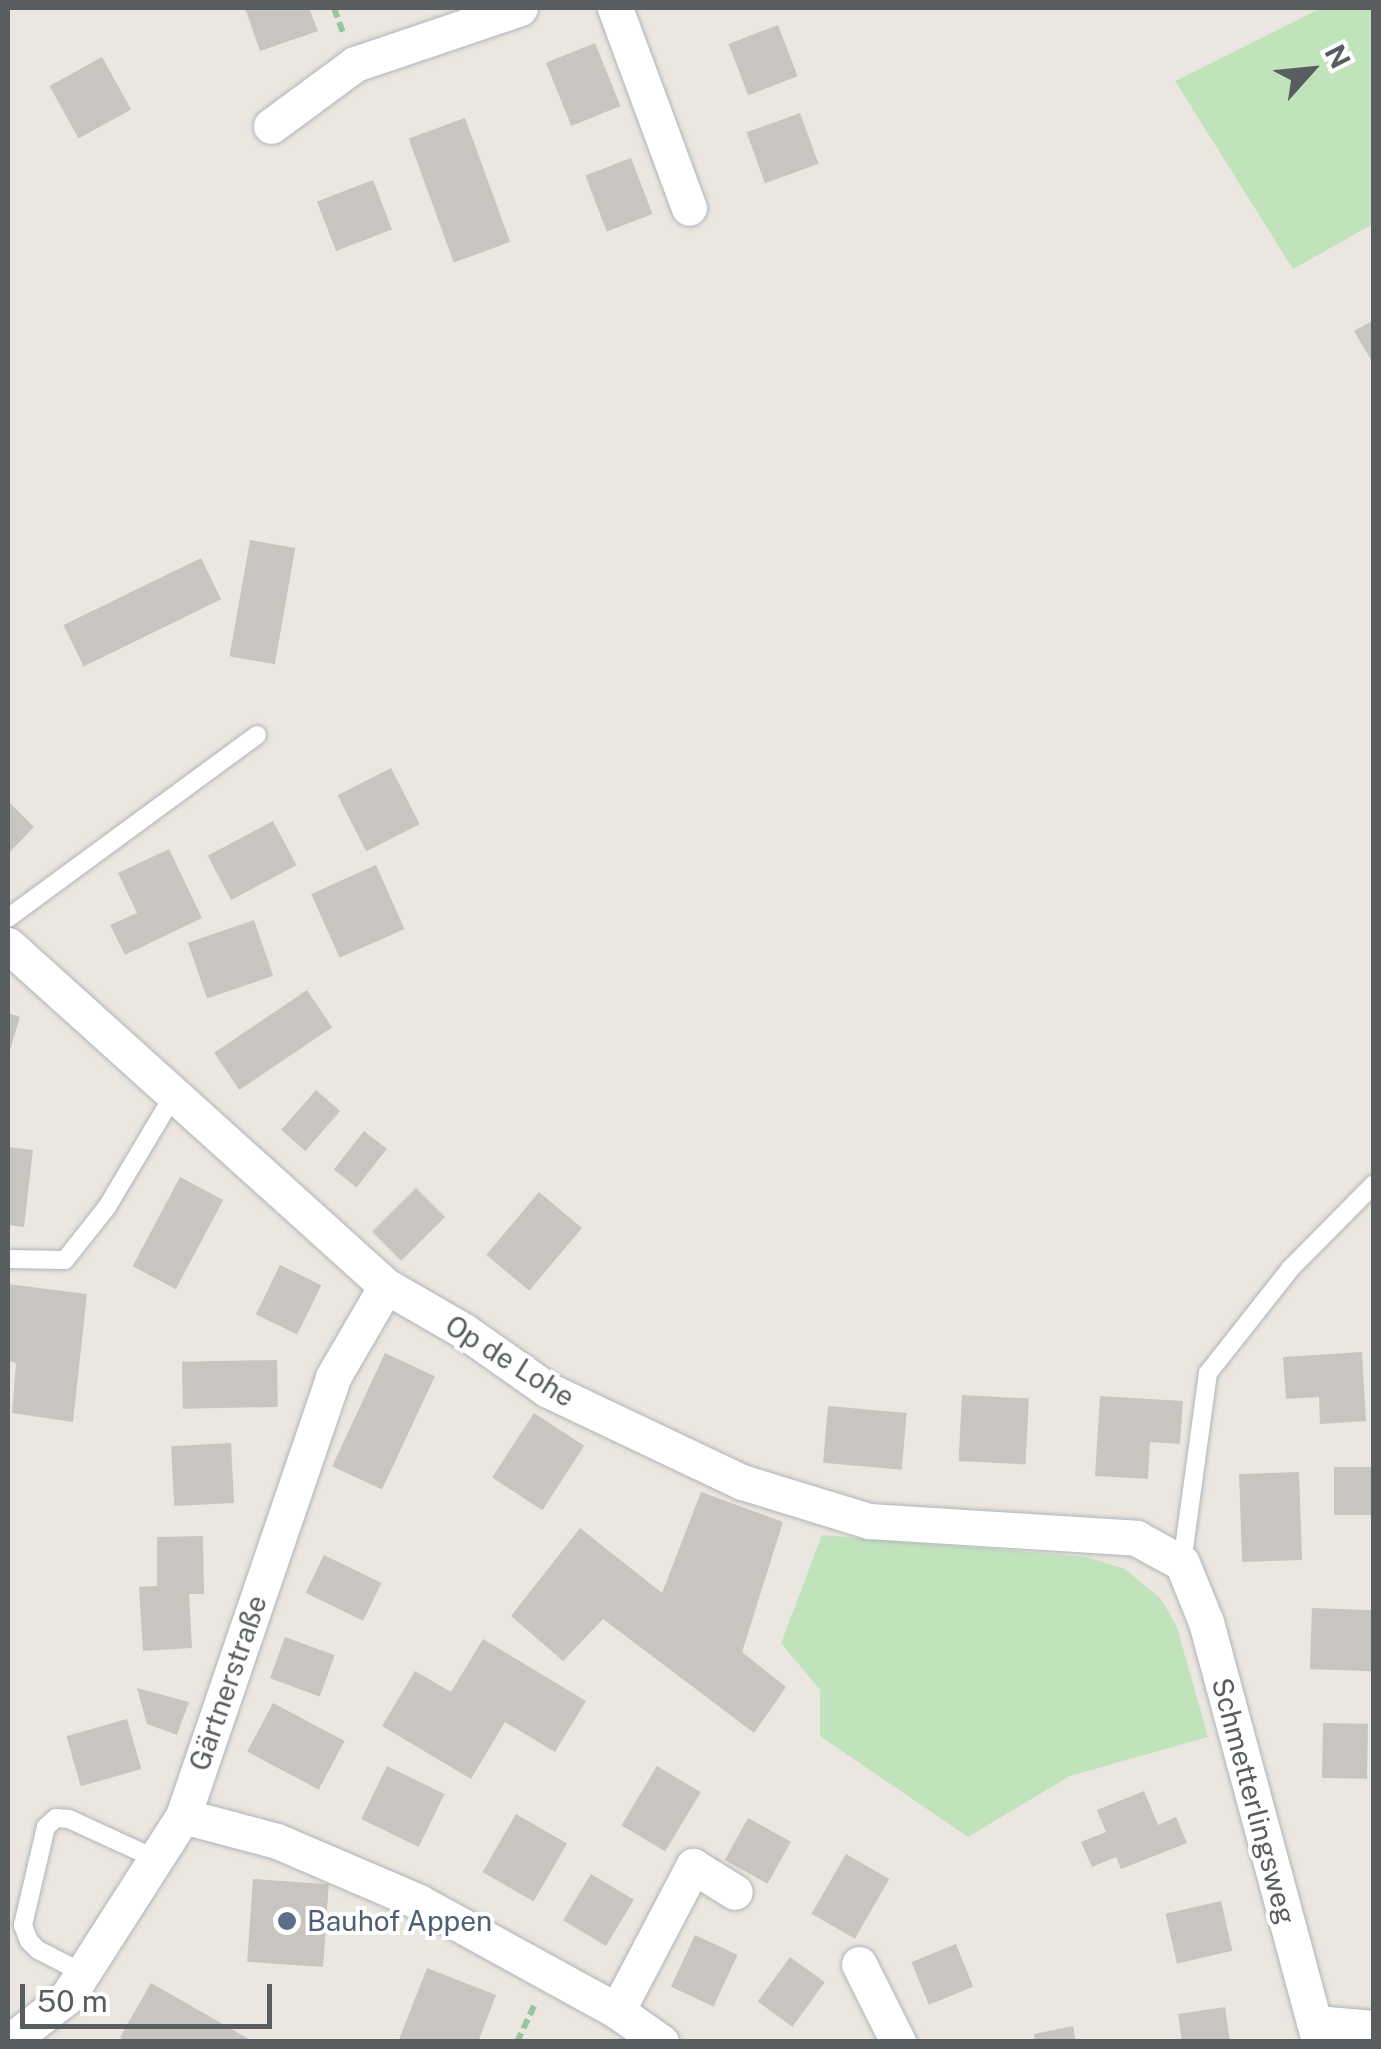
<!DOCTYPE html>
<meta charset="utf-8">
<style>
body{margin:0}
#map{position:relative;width:1381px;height:2049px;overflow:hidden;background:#ebe7e0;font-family:"Public Sans",sans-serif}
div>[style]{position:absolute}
.green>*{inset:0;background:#c1e3bc}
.building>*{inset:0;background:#c8c4bf;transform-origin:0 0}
.path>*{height:6px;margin-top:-3px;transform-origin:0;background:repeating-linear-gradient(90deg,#97c69e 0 10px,transparent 0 15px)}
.roads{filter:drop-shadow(0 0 2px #b0b4b7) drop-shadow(0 0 2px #b0b4b7)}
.lane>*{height:18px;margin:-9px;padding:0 9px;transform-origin:9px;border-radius:9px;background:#fff}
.street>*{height:35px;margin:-17.5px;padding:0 17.5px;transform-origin:17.5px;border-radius:17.5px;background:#fff}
.dots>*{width:28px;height:28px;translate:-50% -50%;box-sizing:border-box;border:5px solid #fff;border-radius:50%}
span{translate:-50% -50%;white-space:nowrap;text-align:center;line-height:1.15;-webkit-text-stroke:8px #fff;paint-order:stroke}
.street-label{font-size:28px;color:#585d60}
.service-label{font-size:28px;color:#4e5e75}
.left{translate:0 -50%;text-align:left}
.frame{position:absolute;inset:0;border:10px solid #585d60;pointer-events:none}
.north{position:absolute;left:1261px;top:20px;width:100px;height:100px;-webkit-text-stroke:8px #fff;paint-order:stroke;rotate:63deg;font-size:28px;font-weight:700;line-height:40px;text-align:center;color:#585d60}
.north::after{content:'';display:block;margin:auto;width:35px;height:45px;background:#585d60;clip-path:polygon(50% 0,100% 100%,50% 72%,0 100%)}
.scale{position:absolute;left:20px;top:1984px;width:252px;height:45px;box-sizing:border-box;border:5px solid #585d60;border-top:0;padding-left:12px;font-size:30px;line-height:35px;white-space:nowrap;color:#585d60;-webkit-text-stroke:8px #fff;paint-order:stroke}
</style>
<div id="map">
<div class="green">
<div style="clip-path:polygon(1321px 8px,1373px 8px,1373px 224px,1293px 269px,1175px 81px)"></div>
<div style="clip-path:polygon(822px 1535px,1087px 1557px,1125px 1569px,1161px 1599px,1177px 1627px,1208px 1737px,1070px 1776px,968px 1837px,820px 1736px,820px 1690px,781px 1643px)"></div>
</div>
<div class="building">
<div style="clip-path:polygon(245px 8px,309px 8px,318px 31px,260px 51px)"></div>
<div style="left:778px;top:25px;width:55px;height:53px;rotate:69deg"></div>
<div style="left:595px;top:43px;width:68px;height:53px;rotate:68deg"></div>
<div style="left:102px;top:57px;width:60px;height:60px;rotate:61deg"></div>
<div style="left:800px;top:113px;width:54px;height:57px;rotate:70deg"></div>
<div style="left:465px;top:118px;width:132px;height:60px;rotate:70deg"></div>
<div style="left:631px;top:158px;width:60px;height:49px;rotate:69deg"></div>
<div style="left:373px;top:180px;width:53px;height:60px;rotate:69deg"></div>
<div style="clip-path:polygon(1374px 320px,1374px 365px,1354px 331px)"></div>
<div style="left:250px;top:540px;width:46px;height:118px;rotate:10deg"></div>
<div style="left:201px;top:558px;width:46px;height:153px;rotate:64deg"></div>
<div style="left:391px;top:768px;width:63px;height:60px;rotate:63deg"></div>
<div style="clip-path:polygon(8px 801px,34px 827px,8px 854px)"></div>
<div style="left:273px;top:821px;width:50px;height:74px;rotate:62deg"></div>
<div style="clip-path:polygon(169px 849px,202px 918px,125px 955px,110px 925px,137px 913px,118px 873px)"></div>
<div style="left:376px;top:865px;width:70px;height:71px;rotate:66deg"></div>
<div style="left:254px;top:920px;width:59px;height:70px;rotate:71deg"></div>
<div style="left:307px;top:990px;width:45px;height:112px;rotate:56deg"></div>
<div style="clip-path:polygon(8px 1013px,20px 1017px,8px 1057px)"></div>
<div style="left:316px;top:1090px;width:32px;height:53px;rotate:41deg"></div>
<div style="left:364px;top:1131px;width:29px;height:49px;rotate:38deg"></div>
<div style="clip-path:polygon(8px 1147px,33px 1150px,24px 1227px,8px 1225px)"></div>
<div style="left:180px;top:1177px;width:49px;height:101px;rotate:28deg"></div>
<div style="left:416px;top:1188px;width:41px;height:62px;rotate:45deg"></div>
<div style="left:539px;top:1192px;width:56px;height:82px;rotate:40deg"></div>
<div style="left:280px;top:1265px;width:46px;height:55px;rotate:26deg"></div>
<div style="clip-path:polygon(8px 1284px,87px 1294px,73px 1422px,12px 1413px,16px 1363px,8px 1361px)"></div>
<div style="clip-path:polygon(1362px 1352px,1366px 1421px,1320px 1424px,1319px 1397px,1286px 1399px,1283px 1357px)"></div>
<div style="left:385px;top:1353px;width:55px;height:125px;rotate:25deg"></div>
<div style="left:277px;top:1360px;width:47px;height:95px;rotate:89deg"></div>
<div style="left:962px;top:1395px;width:67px;height:66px;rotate:3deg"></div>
<div style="clip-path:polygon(1100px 1396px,1183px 1401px,1180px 1444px,1150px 1442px,1148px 1479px,1095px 1476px)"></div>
<div style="left:828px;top:1406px;width:79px;height:57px;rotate:5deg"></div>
<div style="left:534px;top:1413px;width:60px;height:77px;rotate:33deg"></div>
<div style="left:231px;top:1443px;width:60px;height:60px;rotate:87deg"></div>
<div style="left:1374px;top:1467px;width:48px;height:40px;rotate:90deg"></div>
<div style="left:1299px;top:1472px;width:88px;height:60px;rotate:88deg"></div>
<div style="clip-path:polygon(701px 1492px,783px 1522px,742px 1652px,786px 1687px,754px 1733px,603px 1619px,563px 1661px,511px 1616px,580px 1528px,662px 1593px)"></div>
<div style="clip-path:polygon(203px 1536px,204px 1594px,189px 1594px,192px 1648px,143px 1651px,139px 1587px,157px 1586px,157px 1537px)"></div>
<div style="left:324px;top:1555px;width:64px;height:42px;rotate:26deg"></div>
<div style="left:1312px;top:1608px;width:62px;height:61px;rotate:2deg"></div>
<div style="left:285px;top:1637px;width:53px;height:44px;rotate:20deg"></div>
<div style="clip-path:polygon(483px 1639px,586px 1701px,555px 1752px,505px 1722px,471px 1779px,382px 1726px,415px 1671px,451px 1692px)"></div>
<div style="clip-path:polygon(137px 1688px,189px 1702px,177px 1735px,147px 1724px)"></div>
<div style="left:273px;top:1703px;width:81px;height:55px;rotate:28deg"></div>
<div style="left:127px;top:1719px;width:52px;height:63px;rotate:74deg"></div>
<div style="left:1323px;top:1723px;width:45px;height:55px;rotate:1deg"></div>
<div style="left:387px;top:1766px;width:64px;height:59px;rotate:26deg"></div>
<div style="left:657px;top:1766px;width:51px;height:69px;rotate:31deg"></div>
<div style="clip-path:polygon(1144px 1791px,1158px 1825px,1176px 1817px,1187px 1843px,1121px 1869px,1116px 1857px,1092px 1867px,1081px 1842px,1106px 1832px,1097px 1810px)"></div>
<div style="left:516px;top:1814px;width:59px;height:67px;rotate:30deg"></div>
<div style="left:748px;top:1818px;width:49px;height:48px;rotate:29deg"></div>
<div style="left:846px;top:1854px;width:50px;height:69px;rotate:30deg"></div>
<div style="left:591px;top:1874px;width:50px;height:54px;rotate:31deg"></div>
<div style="left:253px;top:1879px;width:76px;height:83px;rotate:4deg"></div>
<div style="left:1221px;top:1901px;width:51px;height:57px;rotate:77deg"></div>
<div style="left:695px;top:1935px;width:47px;height:57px;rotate:25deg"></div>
<div style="left:956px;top:1944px;width:46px;height:48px;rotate:68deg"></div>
<div style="left:790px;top:1957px;width:43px;height:55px;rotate:36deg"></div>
<div style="clip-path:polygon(427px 1968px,496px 1995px,478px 2042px,398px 2042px)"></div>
<div style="clip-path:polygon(151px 1983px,254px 2042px,127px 2042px,120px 2037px)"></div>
<div style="clip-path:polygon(1225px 2007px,1230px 2042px,1182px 2042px,1178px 2014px)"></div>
<div style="clip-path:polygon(1073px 2026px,1076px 2042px,1035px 2042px,1034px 2034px)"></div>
</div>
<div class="path">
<div style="left:334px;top:8px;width:29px;rotate:70deg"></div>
<div style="left:517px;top:2042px;width:42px;rotate:-64.7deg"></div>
</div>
<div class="roads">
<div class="lane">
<div style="left:8px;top:918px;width:309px;rotate:-36.3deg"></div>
<div style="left:8px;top:1259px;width:57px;rotate:1deg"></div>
<div style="left:65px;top:1260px;width:68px;rotate:-51.6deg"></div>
<div style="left:107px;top:1207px;width:127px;rotate:-59.2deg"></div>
<div style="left:1182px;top:1563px;width:192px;rotate:-82.2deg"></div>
<div style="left:1208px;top:1373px;width:132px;rotate:-51.7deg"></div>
<div style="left:1290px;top:1269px;width:120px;rotate:-45.3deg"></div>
<div style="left:83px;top:1973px;width:51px;rotate:-152.9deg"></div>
<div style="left:38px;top:1950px;width:13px;rotate:-135deg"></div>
<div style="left:29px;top:1941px;width:17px;rotate:-111deg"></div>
<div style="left:23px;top:1925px;width:101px;rotate:-76.8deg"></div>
<div style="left:46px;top:1827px;width:13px;rotate:-42deg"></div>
<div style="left:56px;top:1818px;width:13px;rotate:4deg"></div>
<div style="left:69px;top:1819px;width:96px;rotate:24.7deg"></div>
</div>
<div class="street">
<div style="left:615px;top:8px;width:213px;rotate:69.7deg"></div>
<div style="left:271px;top:126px;width:104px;rotate:-36.4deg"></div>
<div style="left:355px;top:64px;width:174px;rotate:-18.7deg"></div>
<div style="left:8px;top:945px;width:509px;rotate:42.05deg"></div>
<div style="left:386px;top:1286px;width:90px;rotate:30deg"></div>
<div style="left:464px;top:1331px;width:103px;rotate:35.1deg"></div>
<div style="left:548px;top:1390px;width:215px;rotate:25.4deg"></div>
<div style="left:742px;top:1482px;width:133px;rotate:17.1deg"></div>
<div style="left:869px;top:1521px;width:268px;rotate:3.6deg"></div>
<div style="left:1136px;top:1538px;width:52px;rotate:28.5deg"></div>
<div style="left:1182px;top:1563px;width:64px;rotate:67.9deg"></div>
<div style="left:1206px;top:1622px;width:435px;rotate:74.9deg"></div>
<div style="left:183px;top:1816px;width:97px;rotate:14.9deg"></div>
<div style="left:277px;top:1841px;width:155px;rotate:23.2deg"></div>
<div style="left:419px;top:1902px;width:226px;rotate:28.8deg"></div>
<div style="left:617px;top:2011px;width:54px;rotate:35.2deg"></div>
<div style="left:859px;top:1964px;width:87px;rotate:63.4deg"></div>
<div style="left:617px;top:2011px;width:164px;rotate:-62.3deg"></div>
<div style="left:693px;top:1866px;width:49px;rotate:31.8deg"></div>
<div style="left:1315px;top:2023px;width:59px;rotate:4.8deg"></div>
<div style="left:9px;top:2042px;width:75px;rotate:-37.9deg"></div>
<div style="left:68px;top:1996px;width:214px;rotate:-57.4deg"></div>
<div style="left:183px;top:1816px;width:464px;rotate:-71.1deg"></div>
<div style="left:333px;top:1377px;width:105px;rotate:-59.8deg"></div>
</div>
</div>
<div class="dots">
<div style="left:287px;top:1921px;background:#5c6f8a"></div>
</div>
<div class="street-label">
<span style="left:510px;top:1361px;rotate:32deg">Op de Lohe</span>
<span style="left:228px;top:1683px;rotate:-71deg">Gärtnerstraße</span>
<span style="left:1254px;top:1801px;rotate:75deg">Schmetterlingsweg</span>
</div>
<div class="service-label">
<span class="left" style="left:307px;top:1921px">Bauhof Appen</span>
</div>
<div class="frame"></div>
<div class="north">N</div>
<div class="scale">50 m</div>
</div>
